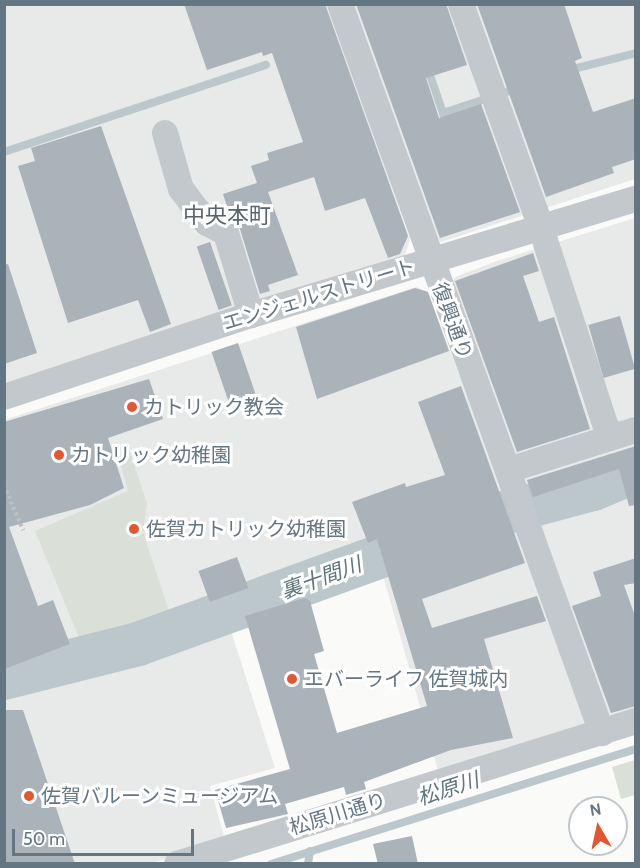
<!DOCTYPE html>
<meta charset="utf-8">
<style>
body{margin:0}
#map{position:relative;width:640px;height:868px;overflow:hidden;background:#fafaf8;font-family:Cabin,"Noto Sans JP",sans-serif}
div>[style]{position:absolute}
.built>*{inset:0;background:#e8e9e9}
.green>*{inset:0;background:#dadfd7}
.stream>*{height:8px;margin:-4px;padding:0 4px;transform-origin:4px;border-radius:4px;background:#bbc7cb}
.river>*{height:44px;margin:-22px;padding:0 22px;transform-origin:22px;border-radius:22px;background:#bbc7cb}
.building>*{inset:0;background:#aab3b9;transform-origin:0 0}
.path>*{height:4px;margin-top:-2px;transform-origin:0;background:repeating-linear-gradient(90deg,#bbbfc2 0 3px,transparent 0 6px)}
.street>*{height:26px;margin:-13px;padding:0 13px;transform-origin:13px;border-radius:13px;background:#c3c8cc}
.dots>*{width:16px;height:16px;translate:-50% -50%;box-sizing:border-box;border:3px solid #fff;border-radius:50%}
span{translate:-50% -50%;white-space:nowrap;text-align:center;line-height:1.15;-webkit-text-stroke:6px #fff;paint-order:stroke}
.street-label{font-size:20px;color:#657683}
.poi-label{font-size:20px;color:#657683}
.left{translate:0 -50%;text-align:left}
.water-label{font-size:21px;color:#60757c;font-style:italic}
.quarter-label{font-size:22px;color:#57646e}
.frame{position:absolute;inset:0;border:6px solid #657683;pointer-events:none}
.north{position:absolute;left:568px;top:796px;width:60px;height:60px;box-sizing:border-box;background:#fff;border:2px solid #c1c8cd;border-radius:50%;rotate:351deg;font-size:16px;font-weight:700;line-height:24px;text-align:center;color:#657683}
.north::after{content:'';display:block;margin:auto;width:21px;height:27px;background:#e4572e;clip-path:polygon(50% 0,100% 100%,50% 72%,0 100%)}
.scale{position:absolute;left:12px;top:829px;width:182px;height:27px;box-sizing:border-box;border:3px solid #657683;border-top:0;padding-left:8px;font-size:18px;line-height:21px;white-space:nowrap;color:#657683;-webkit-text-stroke:4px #fff;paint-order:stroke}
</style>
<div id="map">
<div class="built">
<div style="clip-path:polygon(4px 5px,329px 5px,410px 240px,404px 257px,5px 383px)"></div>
<div style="clip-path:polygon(350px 5px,635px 5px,635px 179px,441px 242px,432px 236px)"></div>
<div style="clip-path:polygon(635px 218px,635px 713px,618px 719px,607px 715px,451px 286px,455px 277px,494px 262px)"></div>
<div style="clip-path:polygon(416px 287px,427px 291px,534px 568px,587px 723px,581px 731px,439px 774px,380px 565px,371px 559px,81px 651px,81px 658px,138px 644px,225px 612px,275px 768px,210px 786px,225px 840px,152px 863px,5px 863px,4px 420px)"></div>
</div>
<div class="green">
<div style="clip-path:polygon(130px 452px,147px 504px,143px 532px,172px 620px,82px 645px,35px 531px,128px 491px,118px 456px)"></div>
<div style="clip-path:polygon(635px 760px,635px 795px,621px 799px,612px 767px)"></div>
</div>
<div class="stream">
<div style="left:428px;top:69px;width:59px;rotate:71.3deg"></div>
<div style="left:569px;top:70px;width:69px;rotate:-14.2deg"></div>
<div style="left:443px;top:113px;width:79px;rotate:-18.4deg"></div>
<div style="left:4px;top:152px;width:276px;rotate:-18.4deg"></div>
<div style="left:271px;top:864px;width:383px;rotate:-17.5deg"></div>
<div style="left:308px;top:864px;width:13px;rotate:-81deg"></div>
</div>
<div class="river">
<div style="left:4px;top:678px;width:138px;rotate:-14.2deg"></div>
<div style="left:138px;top:644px;width:376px;rotate:-19.9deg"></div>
<div style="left:492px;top:516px;width:105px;rotate:-15deg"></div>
<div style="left:593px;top:489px;width:47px;rotate:-22.7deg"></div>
</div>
<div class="building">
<div style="clip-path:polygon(184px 4px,325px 4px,408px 236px,400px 254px,388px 258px,365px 198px,325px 211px,314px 177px,268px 192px,298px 275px,268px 285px,270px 291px,260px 294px,240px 229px,231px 219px,223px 194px,257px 183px,251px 166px,269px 160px,267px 153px,303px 142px,272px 53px,263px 56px,262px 52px,207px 70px)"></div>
<div style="clip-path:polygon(356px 4px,446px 4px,467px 65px,426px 78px,439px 118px,481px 104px,520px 212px,440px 238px)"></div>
<div style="clip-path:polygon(477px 4px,564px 4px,582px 58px,575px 61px,593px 112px,636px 98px,636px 159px,612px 167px,614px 173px,546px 197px)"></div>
<div style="clip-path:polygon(101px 126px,171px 324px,150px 332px,138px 300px,68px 323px,18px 166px,35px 161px,31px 148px)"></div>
<div style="left:210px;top:242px;width:67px;height:14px;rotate:71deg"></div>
<div style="clip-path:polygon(533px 253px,539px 271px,523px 276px,539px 322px,554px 317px,590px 429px,517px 452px,455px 281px)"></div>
<div style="clip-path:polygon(8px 264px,37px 353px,4px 364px,4px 265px)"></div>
<div style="clip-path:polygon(415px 288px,428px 292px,449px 351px,317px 399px,296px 327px)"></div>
<div style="left:620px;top:316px;width:55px;height:33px;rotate:74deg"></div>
<div style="left:238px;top:343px;width:56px;height:28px;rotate:71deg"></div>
<div style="clip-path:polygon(149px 379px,163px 419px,108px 438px,124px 488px,90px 505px,9px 527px,38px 606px,53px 600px,70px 644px,4px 669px,4px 422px)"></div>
<div style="clip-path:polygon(461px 386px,525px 563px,422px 599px,432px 628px,537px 596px,546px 621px,484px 639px,513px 738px,451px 750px,364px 782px,366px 789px,346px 795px,344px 787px,285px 804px,288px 814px,226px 828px,215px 790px,290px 769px,245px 616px,305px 598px,310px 601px,324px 651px,314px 654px,337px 733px,427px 706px,377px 539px,368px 543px,352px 502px,405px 483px,406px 487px,445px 475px,418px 402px)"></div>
<div style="clip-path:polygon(636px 446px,636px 505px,629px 506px,619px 469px,533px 497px,527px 480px)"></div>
<div style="left:237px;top:557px;width:33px;height:41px;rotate:70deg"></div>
<div style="clip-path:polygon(636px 558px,636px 583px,624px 585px,636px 619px,636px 706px,611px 713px,572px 606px,601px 596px,593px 572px)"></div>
<div style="clip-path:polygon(4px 710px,23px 710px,75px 864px,4px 864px)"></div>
<div style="clip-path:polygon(412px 836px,418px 864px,378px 864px,373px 844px)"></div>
</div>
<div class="path">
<div style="left:4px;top:485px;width:49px;rotate:67.1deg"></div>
</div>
<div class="street">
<div style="left:340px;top:4px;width:775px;rotate:70.23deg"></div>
<div style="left:461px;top:4px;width:222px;rotate:70.3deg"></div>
<div style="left:536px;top:213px;width:236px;rotate:71.9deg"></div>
<div style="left:165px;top:133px;width:58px;rotate:74.1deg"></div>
<div style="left:181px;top:189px;width:43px;rotate:52.6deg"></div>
<div style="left:207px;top:223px;width:21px;rotate:28deg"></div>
<div style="left:226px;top:233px;width:86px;rotate:73deg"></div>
<div style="left:4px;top:397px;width:260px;rotate:-18.4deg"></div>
<div style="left:251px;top:315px;width:402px;rotate:-16.8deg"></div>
<div style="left:508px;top:470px;width:134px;rotate:-17.4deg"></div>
<div style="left:177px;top:864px;width:481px;rotate:-17.3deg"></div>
</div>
<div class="dots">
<div style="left:132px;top:407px;background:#e4572e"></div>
<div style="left:59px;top:455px;background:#e4572e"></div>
<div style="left:134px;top:529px;background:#e4572e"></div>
<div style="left:292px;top:679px;background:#e4572e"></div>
<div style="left:29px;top:796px;background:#e4572e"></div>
</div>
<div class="street-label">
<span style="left:319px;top:295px;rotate:-17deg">エンジェルストリート</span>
<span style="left:452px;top:321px;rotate:70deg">復興通り</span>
<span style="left:338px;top:814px;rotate:-17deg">松原川通り</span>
</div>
<div class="poi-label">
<span class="left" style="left:144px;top:407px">カトリック教会</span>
<span class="left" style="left:71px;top:455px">カトリック幼稚園</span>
<span class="left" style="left:146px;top:529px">佐賀カトリック幼稚園</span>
<span class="left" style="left:304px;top:679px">エバーライフ 佐賀城内</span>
<span class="left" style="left:41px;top:796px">佐賀バルーンミュージアム</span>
</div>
<div class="water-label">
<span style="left:321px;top:578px;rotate:-20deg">裏十間川</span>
<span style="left:448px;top:789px;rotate:-18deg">松原川</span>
</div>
<div class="quarter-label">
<span style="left:227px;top:216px">中央本町</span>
</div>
<div class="frame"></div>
<div class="north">N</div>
<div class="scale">50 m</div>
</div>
